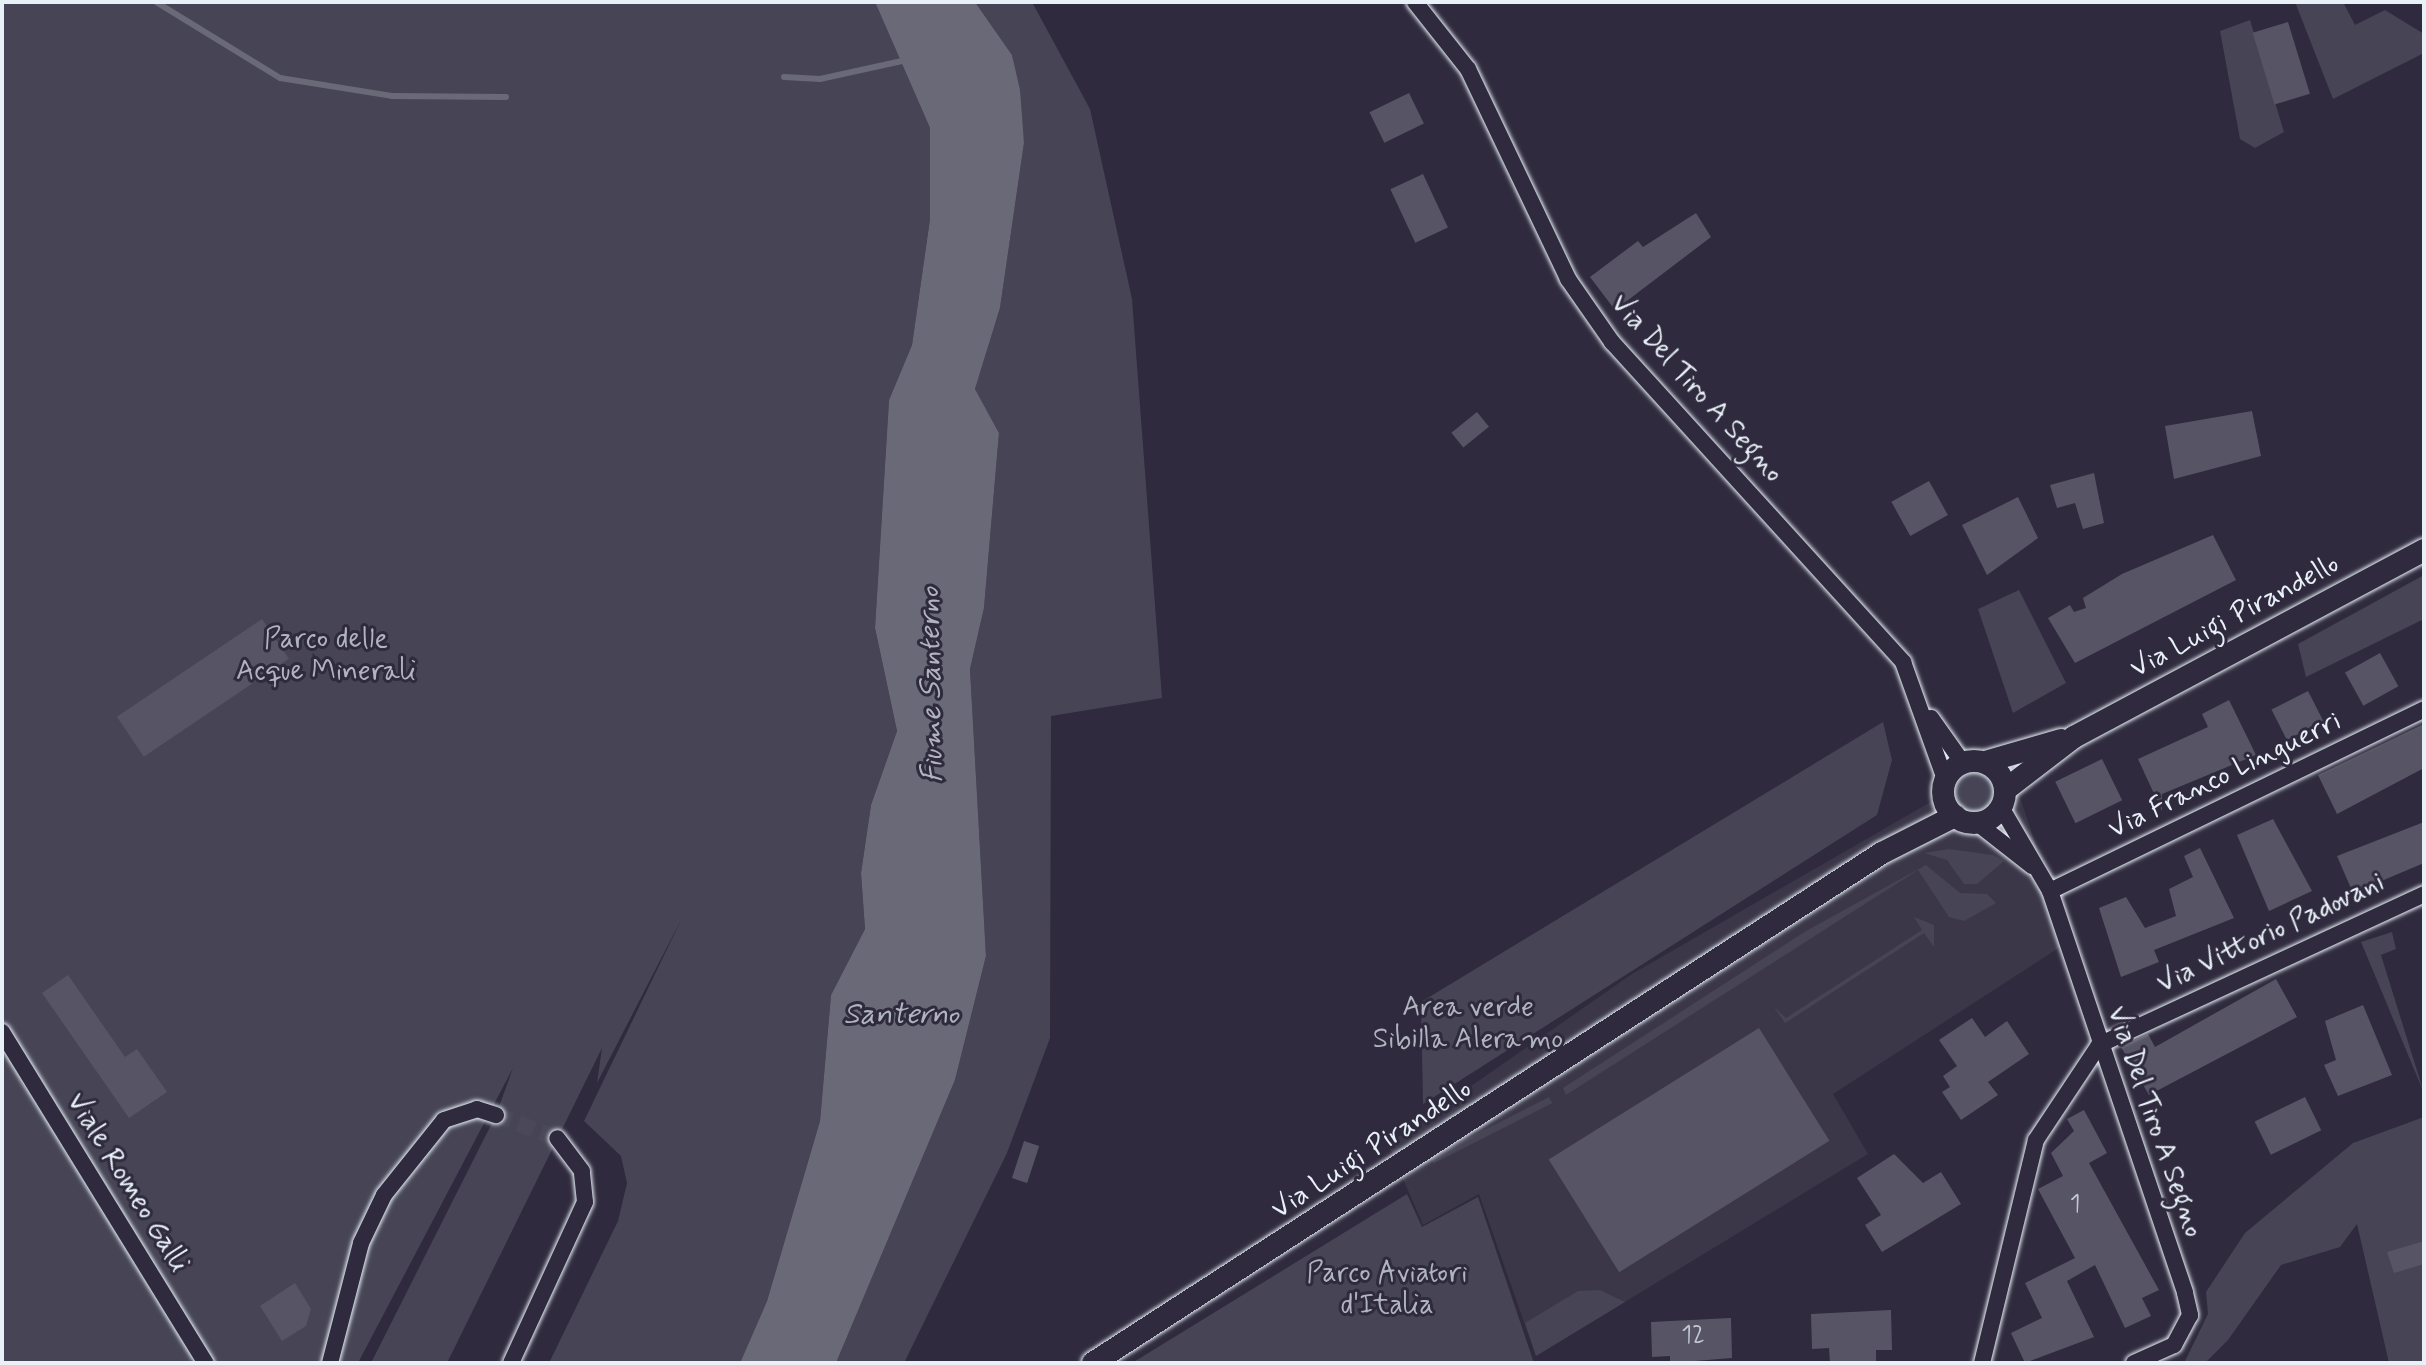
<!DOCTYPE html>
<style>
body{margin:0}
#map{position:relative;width:2426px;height:1365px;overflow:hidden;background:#2f2a3d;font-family:Mynerve,sans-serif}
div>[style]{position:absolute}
.built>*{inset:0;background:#3b3749}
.green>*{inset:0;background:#464455;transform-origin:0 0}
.round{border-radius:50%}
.water>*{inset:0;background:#696978}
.stream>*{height:6px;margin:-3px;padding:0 3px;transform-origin:3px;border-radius:3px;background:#696978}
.building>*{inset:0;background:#575565;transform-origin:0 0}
.minor-tunnel>*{height:16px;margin-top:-8px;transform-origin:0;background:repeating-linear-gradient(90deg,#4b4859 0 16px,transparent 0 24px)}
.roads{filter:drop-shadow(0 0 2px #e8f1f8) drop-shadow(0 0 2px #e8f1f8)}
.minor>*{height:16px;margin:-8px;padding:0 8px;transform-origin:8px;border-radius:8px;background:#2f2a3d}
.tertiary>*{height:22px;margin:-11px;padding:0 11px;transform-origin:11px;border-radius:11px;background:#2f2a3d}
.tertiary>.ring{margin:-11px;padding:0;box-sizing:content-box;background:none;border:22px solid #2f2a3d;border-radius:50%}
span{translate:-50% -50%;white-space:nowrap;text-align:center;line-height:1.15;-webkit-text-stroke:6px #2f2a3d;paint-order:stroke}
.number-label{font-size:24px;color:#c4cad3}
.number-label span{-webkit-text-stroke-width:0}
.street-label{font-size:28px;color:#e8f1f8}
.park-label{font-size:28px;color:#afb4bf}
.water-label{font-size:30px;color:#afb4be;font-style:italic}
.frame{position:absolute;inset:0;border:4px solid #e8f1f8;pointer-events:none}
</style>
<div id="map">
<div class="built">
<div style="clip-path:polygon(2007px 758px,2068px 942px,1833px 1094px,1868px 1154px,1536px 1356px,1479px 1194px,1423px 1225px,1388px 1144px,1632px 974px)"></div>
</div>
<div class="green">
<div style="clip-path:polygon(2px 2px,875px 2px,930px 128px,930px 219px,912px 345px,889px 400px,875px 628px,897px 731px,871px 805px,861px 873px,865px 929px,831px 995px,820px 1121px,767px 1301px,740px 1363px,549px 1363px,618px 1221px,627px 1183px,621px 1156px,584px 1121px,682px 918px,597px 1083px,602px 1048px,447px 1363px,371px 1363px,496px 1115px,513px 1068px,358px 1363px,214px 1363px,202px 1349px,188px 1363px,2px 1363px)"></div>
<div style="clip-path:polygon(975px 2px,1032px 2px,1090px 109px,1132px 299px,1162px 698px,1051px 716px,1050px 1038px,1007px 1153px,904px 1363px,836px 1363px,955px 1080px,986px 956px,970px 669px,984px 608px,999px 433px,975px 389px,1000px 308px,1024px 143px,1012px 55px)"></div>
<div style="clip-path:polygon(2295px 2px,2343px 2px,2355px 25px,2385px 10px,2424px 34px,2424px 53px,2333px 99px)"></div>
<div style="clip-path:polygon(2250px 20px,2284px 132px,2255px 148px,2240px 139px,2220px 31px)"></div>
<div style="clip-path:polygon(2424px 575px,2424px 619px,2306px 677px,2298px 644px)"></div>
<div style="clip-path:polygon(2019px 590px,2066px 683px,2013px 713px,1978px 609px)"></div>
<div style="clip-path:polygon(1883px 722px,1892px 760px,1877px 815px,1423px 1104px,1421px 1002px)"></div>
<div class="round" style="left:1955px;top:773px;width:38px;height:38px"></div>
<div style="clip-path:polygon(1949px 849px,1993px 855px,2004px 861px,1977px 884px,1964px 884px,1947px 860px,1924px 853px)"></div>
<div style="clip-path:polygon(1926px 865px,1960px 893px,1987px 894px,1996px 903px,1964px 921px,1949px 917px,1918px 870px,1566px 1095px,1563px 1088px,1806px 931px)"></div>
<div style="clip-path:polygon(1914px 917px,1934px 925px,1934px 947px,1924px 933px,1785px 1023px,1774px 1007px,1786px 1018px,1922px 930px)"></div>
<div style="clip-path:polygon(2392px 932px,2396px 949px,2381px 955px,2424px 1093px,2361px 942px)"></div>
<div style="left:1549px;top:1097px;width:7px;height:133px;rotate:63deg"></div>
<div style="clip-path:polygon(2424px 1117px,2424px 1363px,2389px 1363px,2357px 1224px,2340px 1247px,2281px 1265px,2228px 1340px,2205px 1363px,2184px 1363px,2208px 1314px,2206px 1292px,2245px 1233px,2353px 1143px)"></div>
<div style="clip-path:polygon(1407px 1194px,1422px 1227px,1478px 1197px,1534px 1363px,1132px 1363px)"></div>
<div style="clip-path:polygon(1600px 1290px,1625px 1302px,1536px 1356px,1525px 1323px,1578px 1291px)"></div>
</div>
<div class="water">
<div style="clip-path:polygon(875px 2px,975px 2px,1012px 55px,1020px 90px,1024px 143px,1000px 308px,975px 389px,999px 433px,984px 608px,970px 669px,986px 956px,955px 1080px,836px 1363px,740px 1363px,767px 1301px,820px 1121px,831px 995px,865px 929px,861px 873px,871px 805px,897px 731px,875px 628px,889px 400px,912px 345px,930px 219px,930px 128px)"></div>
</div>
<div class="stream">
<div style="left:156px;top:2px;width:145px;rotate:31.5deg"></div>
<div style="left:280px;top:78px;width:113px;rotate:9.1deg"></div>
<div style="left:392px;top:96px;width:114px;rotate:0.5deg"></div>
<div style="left:784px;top:77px;width:36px;rotate:3deg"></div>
<div style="left:820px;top:79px;width:84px;rotate:-12.4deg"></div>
</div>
<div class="building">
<div style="left:2288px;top:22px;width:75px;height:37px;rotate:73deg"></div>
<div style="left:1409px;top:93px;width:34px;height:44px;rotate:64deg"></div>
<div style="left:1423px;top:174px;width:59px;height:36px;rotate:65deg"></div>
<div style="clip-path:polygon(1696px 213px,1711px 237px,1615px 310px,1590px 277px,1638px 241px,1643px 247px)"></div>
<div style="clip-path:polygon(2252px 411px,2261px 456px,2174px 479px,2165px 426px)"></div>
<div style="left:1477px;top:412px;width:19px;height:33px;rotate:51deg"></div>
<div style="clip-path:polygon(2094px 473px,2104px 523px,2083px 529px,2075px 503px,2057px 508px,2050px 485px)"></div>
<div style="left:1929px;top:481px;width:39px;height:43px;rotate:61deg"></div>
<div style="clip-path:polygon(2018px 497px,2038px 538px,1987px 575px,1962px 525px)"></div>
<div style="clip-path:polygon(2213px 535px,2236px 580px,2075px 663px,2048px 618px,2070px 605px,2074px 612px,2086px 608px,2083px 598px,2122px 574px)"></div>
<div style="left:262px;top:619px;width:48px;height:175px;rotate:56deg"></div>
<div style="left:2380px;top:653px;width:38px;height:40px;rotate:61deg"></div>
<div style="left:2308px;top:691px;width:34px;height:41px;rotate:63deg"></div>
<div style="clip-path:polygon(2229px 700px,2256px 755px,2162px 794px,2162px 811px,2138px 759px,2208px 727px,2202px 714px)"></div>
<div style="clip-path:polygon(2424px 724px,2424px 768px,2337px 814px,2318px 775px)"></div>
<div style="left:2102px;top:759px;width:46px;height:52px;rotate:64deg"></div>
<div style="clip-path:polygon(2273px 819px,2312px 891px,2269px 911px,2237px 835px)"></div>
<div style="clip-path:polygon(2424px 822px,2424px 863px,2353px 893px,2337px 856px)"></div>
<div style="clip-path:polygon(2200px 848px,2234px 918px,2154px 950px,2159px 962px,2121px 977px,2099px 908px,2126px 897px,2145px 928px,2176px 916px,2169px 889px,2193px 877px,2184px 856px)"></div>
<div style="clip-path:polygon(68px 975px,125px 1057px,137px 1049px,167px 1092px,129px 1118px,42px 993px)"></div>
<div style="clip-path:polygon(2276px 979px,2297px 1017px,2149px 1095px,2121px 1047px,2148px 1034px,2155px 1047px)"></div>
<div style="clip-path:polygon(2363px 1005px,2392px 1075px,2338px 1096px,2324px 1065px,2336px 1060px,2325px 1021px)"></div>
<div style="clip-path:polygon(1972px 1018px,1985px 1037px,2007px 1021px,2029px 1054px,1988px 1082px,1998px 1095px,1961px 1120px,1942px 1092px,1950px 1087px,1943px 1076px,1957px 1066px,1939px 1040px)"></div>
<div style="left:1759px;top:1028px;width:133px;height:248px;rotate:58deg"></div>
<div style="left:2305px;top:1097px;width:37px;height:56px;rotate:64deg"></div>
<div style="clip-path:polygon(2084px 1110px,2107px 1153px,2089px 1163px,2159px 1290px,2142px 1298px,2151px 1316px,2125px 1328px,2095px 1265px,2067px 1281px,2094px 1337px,2025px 1363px,2011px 1333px,2042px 1318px,2025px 1283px,2075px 1258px,2038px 1189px,2063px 1176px,2051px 1153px,2074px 1131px,2067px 1119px)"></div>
<div style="left:1024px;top:1141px;width:16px;height:39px;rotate:18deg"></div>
<div style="clip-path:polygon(1894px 1154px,1923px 1183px,1941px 1172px,1961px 1204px,1882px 1252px,1865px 1225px,1881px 1215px,1857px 1178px)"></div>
<div style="clip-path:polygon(2424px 1241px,2424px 1264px,2394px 1273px,2387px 1252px)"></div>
<div style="clip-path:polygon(295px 1283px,311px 1309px,306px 1326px,282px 1341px,260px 1306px)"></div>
<div style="clip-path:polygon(1891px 1310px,1892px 1350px,1876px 1350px,1876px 1363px,1830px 1363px,1829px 1348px,1812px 1349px,1811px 1314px)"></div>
<div style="clip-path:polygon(1731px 1318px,1732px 1358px,1670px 1363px,1670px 1356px,1652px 1357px,1651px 1322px)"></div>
</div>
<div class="minor-tunnel">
<div style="left:496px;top:1115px;width:65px;rotate:20.7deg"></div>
</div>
<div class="roads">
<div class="minor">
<div style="left:1415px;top:2px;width:85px;rotate:51.7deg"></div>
<div style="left:1468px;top:69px;width:233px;rotate:64.5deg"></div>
<div style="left:1568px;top:279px;width:77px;rotate:55.1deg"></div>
<div style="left:1612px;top:342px;width:433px;rotate:47.7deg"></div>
<div style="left:1903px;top:662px;width:124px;rotate:70.3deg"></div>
<div style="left:1931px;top:718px;width:55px;rotate:54.6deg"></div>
<div style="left:2001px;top:807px;width:97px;rotate:59.7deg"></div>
<div style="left:2050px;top:891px;width:424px;rotate:71.4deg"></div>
<div style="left:2185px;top:1293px;width:23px;rotate:77deg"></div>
<div style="left:2190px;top:1315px;width:34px;rotate:118deg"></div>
<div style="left:2174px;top:1345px;width:44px;rotate:155.8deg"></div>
<div style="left:1977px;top:823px;width:70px;rotate:38deg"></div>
<div style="left:2050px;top:891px;width:416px;rotate:-25.9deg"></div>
<div style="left:2px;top:1032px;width:389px;rotate:58.4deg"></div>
<div style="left:330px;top:1363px;width:124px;rotate:-75.5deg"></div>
<div style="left:361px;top:1243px;width:53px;rotate:-64.4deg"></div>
<div style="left:384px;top:1195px;width:96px;rotate:-51.3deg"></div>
<div style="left:444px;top:1120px;width:35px;rotate:-18deg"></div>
<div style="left:477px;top:1109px;width:20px;rotate:18deg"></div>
<div style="left:511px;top:1363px;width:177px;rotate:-65.3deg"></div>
<div style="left:585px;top:1202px;width:31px;rotate:-96deg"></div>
<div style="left:582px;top:1171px;width:41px;rotate:-127.1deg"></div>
<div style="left:1982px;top:1363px;width:229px;rotate:-76.4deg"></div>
<div style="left:2036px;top:1140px;width:114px;rotate:-56.4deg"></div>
<div style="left:2099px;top:1045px;width:358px;rotate:-24.9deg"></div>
</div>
<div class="tertiary">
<div class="ring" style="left:1943px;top:761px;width:40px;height:40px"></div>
<div style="left:1985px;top:762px;width:79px;rotate:-16.1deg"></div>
<div style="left:2005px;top:790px;width:87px;rotate:-37.5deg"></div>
<div style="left:2074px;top:737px;width:397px;rotate:-28.1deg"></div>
<div style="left:1093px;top:1363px;width:939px;rotate:-32.88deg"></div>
<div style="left:1882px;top:853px;width:82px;rotate:-26.9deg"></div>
</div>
</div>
<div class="number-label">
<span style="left:2075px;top:1205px">1</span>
<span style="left:1693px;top:1336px">12</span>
</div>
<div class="street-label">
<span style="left:1696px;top:389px;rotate:48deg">Via Del Tiro A Segno</span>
<span style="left:2235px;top:617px;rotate:-28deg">Via Luigi Pirandello</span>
<span style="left:2225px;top:776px;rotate:-26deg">Via Franco Linguerri</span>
<span style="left:2271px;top:934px;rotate:-25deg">Via Vittorio Padovani</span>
<span style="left:2154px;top:1122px;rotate:71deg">Via Del Tiro A Segno</span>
<span style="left:1372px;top:1150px;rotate:-33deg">Via Luigi Pirandello</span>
<span style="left:127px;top:1183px;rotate:58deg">Viale Romeo Galli</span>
</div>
<div class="park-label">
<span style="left:326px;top:656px">Parco delle<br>Acque Minerali</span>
<span style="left:1468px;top:1024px">Area verde<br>Sibilla Aleramo</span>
<span style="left:1387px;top:1290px">Parco Aviatori<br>d'Italia</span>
</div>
<div class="water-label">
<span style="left:932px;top:685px;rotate:-91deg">Fiume Santerno</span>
<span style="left:901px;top:1015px">Santerno</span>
</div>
<div class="frame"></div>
</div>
